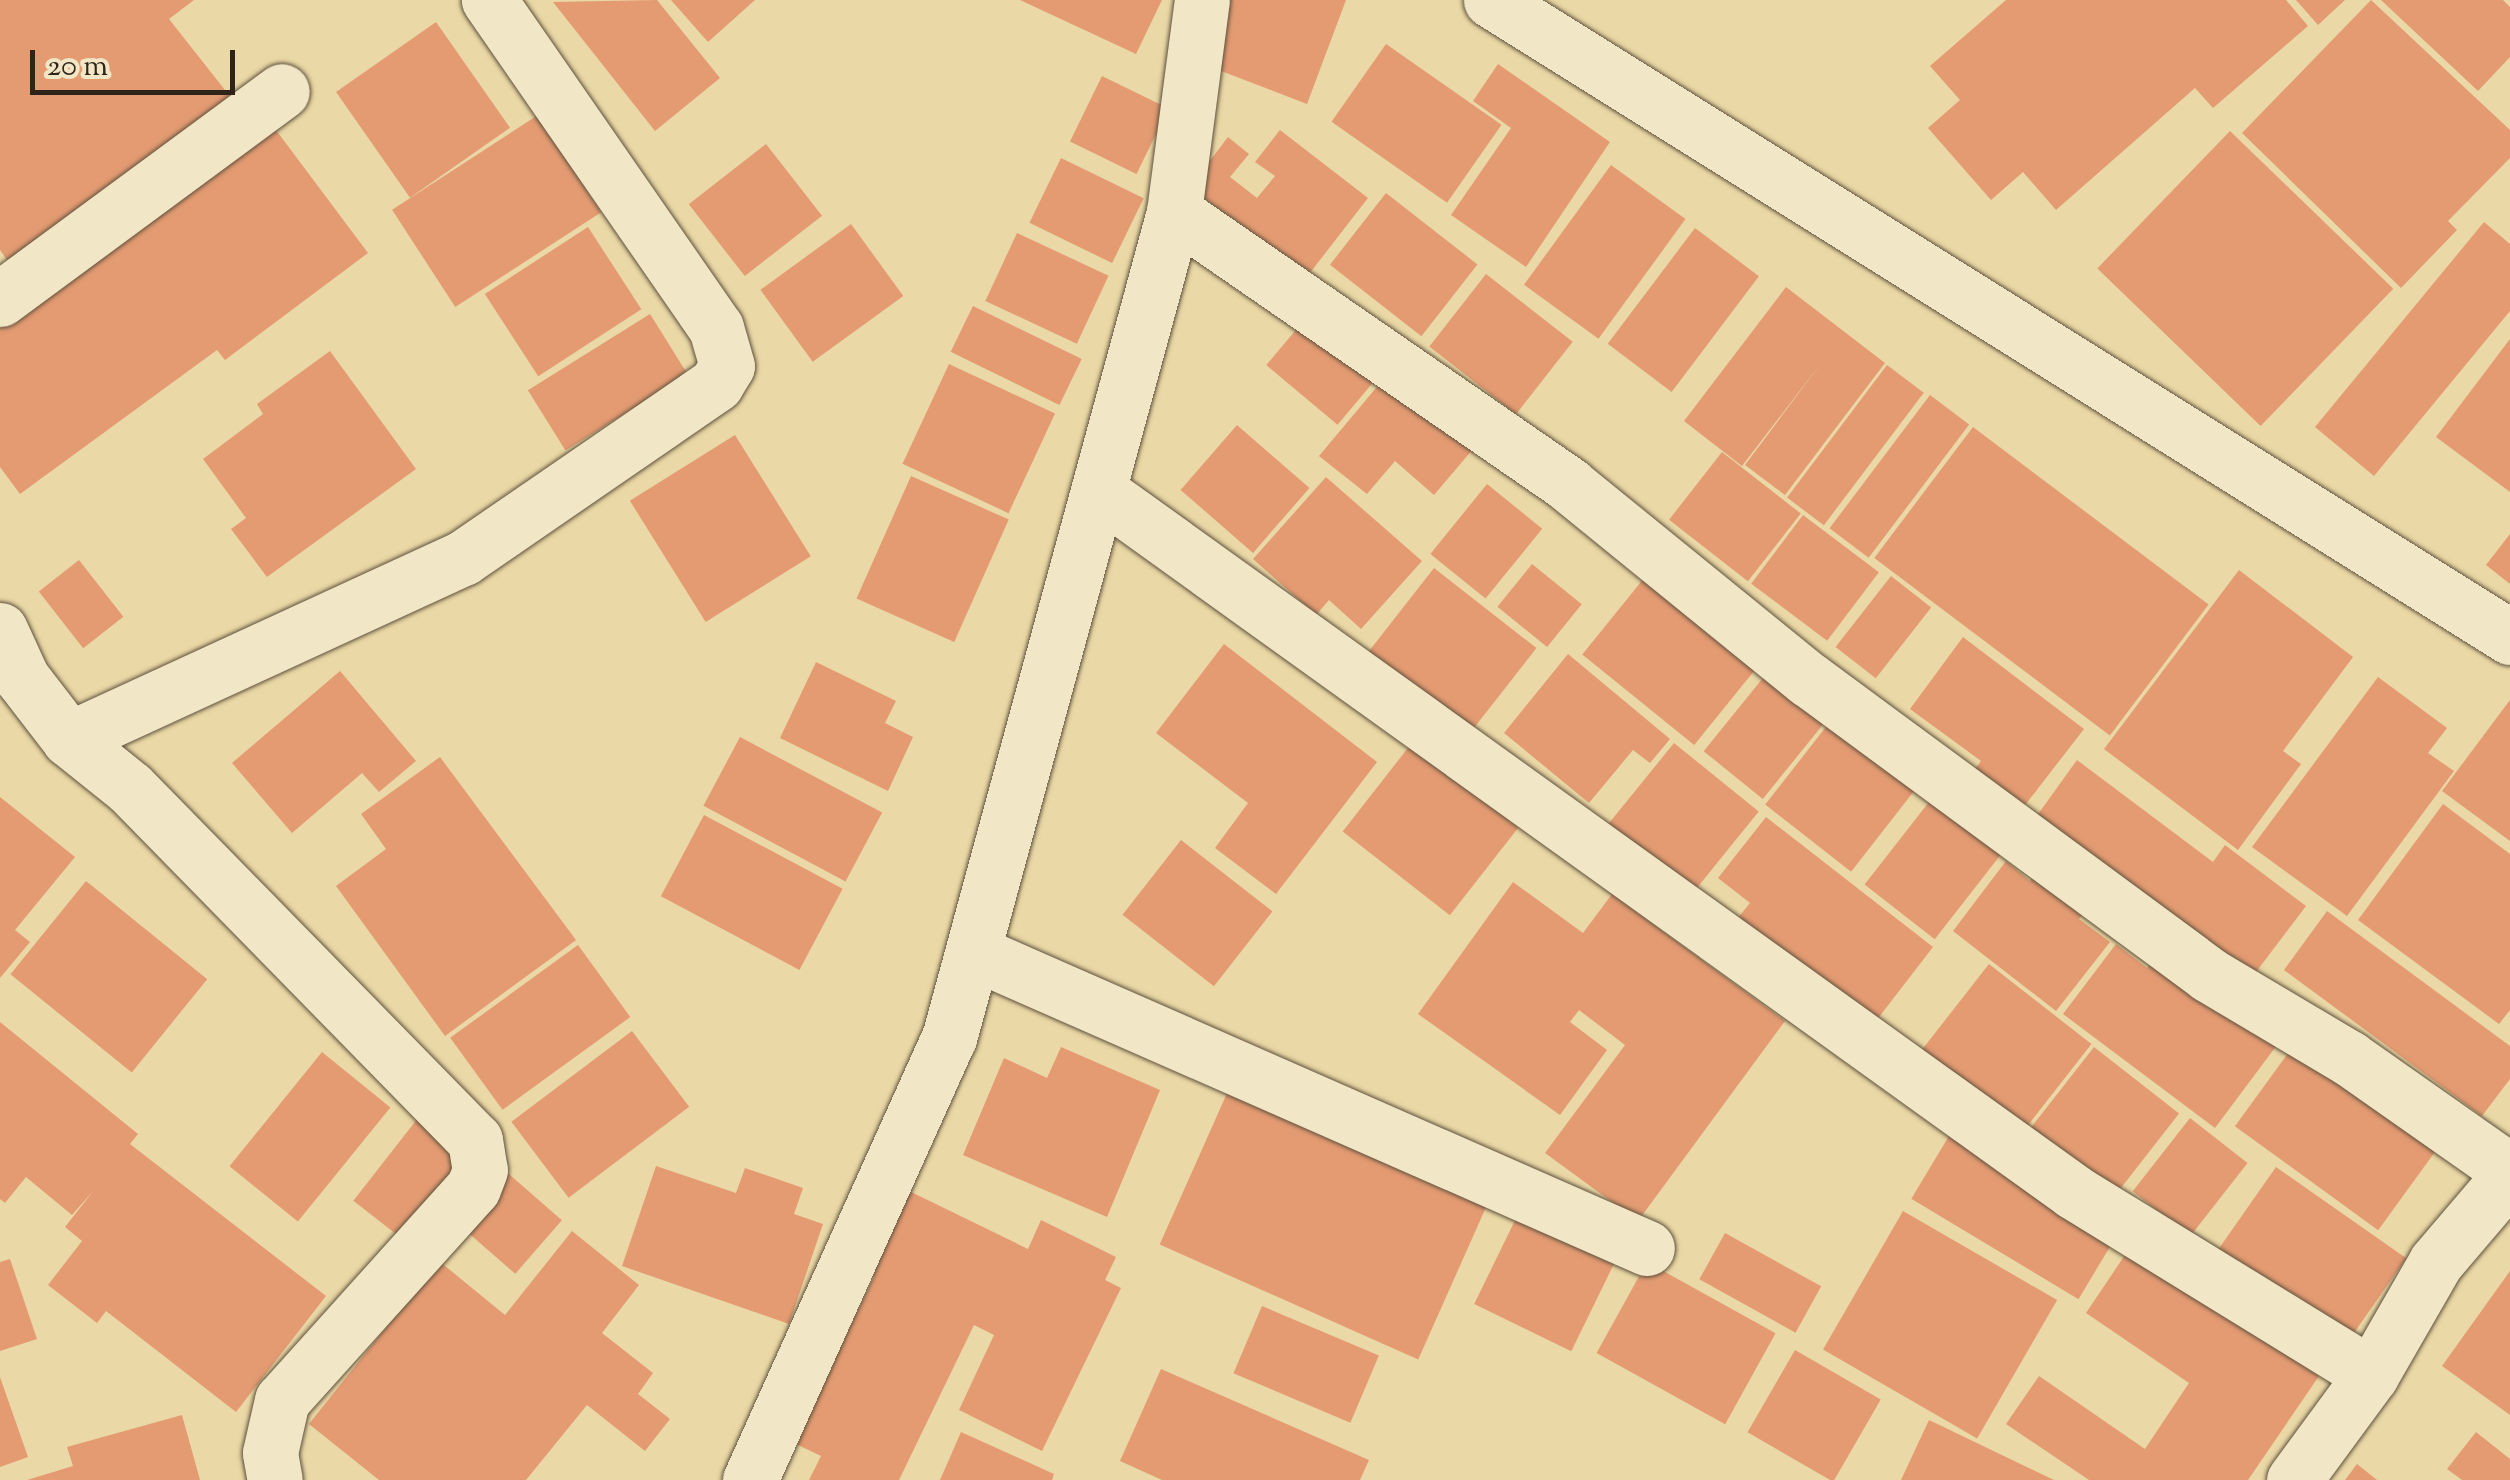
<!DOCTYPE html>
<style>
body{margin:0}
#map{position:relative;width:2510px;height:1480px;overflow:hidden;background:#ead8a6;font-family:"Sorts Mill Goudy",serif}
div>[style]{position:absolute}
.building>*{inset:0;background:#e49b72;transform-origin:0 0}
.roads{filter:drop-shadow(0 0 2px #5e513d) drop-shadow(0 0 2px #5e513d)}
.minor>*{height:55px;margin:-27.5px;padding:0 27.5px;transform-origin:27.5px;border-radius:27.5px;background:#f1e6c5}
.tertiary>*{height:55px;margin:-27.5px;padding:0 27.5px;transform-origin:27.5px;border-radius:27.5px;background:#f1e6c5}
span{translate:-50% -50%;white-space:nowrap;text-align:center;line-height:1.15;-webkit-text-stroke:8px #f1e6c5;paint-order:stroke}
.scale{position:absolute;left:30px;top:50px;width:205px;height:45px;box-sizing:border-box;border:5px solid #2f241a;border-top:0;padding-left:12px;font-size:30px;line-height:35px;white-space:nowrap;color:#2f241a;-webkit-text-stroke:8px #f1e6c5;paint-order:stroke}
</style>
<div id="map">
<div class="building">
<div style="clip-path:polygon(0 0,194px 0,169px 19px,236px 104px,15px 271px,0 250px)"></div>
<div style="clip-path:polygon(657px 0,720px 78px,655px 131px,553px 2px)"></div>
<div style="clip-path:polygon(671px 0,755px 0,708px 42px)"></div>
<div style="clip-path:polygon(1020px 0,1162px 0,1136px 54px)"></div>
<div style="clip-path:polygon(1227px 0,1346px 0,1307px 104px,1203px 64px)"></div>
<div style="clip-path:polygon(2006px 0,2286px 0,2308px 26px,2213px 108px,2195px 88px,2056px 210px,2023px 172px,1991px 200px,1928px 128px,1960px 100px,1930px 66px)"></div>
<div style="clip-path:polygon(2296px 0,2345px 0,2318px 25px)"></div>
<div style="clip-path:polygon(2371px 0,2510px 130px,2510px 158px,2448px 221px,2457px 230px,2401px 288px,2242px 133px)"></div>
<div style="clip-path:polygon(2381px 0,2503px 0,2510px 7px,2510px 57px,2478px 91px)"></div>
<div style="left:436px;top:22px;width:129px;height:122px;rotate:55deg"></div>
<div style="left:1386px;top:44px;width:141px;height:95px;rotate:35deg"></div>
<div style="clip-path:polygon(1498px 64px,1610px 142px,1526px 267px,1451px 215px,1511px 128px,1473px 101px)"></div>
<div style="left:1102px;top:76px;width:74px;height:73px;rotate:26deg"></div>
<div style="left:538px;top:115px;width:116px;height:174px;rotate:57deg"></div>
<div style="clip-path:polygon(267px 118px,368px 253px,225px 360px,217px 350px,20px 494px,0 467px,0 317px)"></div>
<div style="clip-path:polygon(1280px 130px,1368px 198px,1306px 278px,1190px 187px,1228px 137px,1249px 154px,1230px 177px,1257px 198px,1275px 176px,1255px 162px)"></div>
<div style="left:2230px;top:131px;width:227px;height:191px;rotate:44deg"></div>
<div style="left:766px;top:144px;width:91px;height:98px;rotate:52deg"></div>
<div style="left:1061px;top:158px;width:92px;height:72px;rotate:26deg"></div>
<div style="left:1611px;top:165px;width:92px;height:148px;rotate:36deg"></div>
<div style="left:1386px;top:193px;width:116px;height:91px;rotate:38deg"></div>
<div style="clip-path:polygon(2484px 222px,2510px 244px,2510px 311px,2374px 476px,2315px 427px)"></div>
<div style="left:851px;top:224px;width:89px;height:112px;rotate:54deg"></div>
<div style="left:588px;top:227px;width:98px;height:123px;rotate:57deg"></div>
<div style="left:1695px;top:228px;width:80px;height:145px;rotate:37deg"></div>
<div style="left:1017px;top:233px;width:101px;height:75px;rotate:25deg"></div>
<div style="left:1486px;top:274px;width:110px;height:92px;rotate:38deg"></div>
<div style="clip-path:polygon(1786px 287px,1885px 363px,1785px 495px,1745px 465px,1822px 362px,1742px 466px,1684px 421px)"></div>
<div style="left:973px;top:306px;width:121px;height:51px;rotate:26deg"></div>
<div style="left:1310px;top:313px;width:93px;height:68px;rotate:40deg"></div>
<div style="left:650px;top:314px;width:71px;height:144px;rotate:58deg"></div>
<div style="clip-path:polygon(2510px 339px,2510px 492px,2436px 437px)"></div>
<div style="clip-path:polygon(330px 351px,416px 469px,267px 577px,231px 529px,246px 518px,203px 459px,263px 414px,257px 404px)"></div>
<div style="left:949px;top:364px;width:117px;height:110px;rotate:25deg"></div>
<div style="left:1887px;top:365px;width:46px;height:166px;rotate:37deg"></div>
<div style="clip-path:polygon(1386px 376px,1473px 449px,1434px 495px,1395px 461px,1367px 494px,1319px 456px)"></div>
<div style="left:1930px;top:395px;width:49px;height:167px;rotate:37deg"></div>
<div style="left:1237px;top:425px;width:96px;height:86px;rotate:41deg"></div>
<div style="left:1973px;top:427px;width:295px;height:164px;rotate:37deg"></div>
<div style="left:735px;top:435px;width:143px;height:124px;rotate:58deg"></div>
<div style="left:1722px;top:452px;width:100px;height:86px;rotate:38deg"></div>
<div style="left:911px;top:476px;width:107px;height:134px;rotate:24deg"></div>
<div style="clip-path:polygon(1326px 477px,1422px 561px,1361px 629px,1329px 600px,1316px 615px,1253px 559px)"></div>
<div style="left:1487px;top:484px;width:71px;height:90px;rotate:39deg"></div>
<div style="left:1803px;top:515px;width:95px;height:86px;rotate:37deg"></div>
<div style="clip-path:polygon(2510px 534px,2510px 584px,2486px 565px)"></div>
<div style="left:79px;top:560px;width:72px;height:51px;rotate:52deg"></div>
<div style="left:1532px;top:564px;width:64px;height:55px;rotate:39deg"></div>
<div style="left:1434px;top:568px;width:130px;height:107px;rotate:38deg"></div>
<div style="clip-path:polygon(2239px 570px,2353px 657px,2283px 751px,2301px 764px,2238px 850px,2104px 749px)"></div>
<div style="left:1649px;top:572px;width:144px;height:106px;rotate:39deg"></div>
<div style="left:1891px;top:576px;width:51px;height:90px;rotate:38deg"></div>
<div style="clip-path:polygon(1963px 637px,2084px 729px,2012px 822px,1963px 785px,1981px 761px,1910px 709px)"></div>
<div style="clip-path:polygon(1224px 644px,1377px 762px,1276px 894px,1215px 848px,1248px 803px,1156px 733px)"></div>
<div style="clip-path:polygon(1568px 654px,1670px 739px,1650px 763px,1633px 750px,1589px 803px,1504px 733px)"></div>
<div style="clip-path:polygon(816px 662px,896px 701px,885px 723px,913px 737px,888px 791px,780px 738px)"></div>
<div style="left:1771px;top:668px;width:76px;height:107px;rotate:39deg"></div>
<div style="clip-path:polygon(340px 671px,416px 761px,379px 792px,362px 773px,292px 833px,232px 763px)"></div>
<div style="clip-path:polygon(2378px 677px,2447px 728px,2428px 753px,2454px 771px,2347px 916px,2252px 847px)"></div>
<div style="clip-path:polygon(2510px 700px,2510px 841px,2442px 791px)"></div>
<div style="left:1836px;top:714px;width:109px;height:115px;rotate:38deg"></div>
<div style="left:740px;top:737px;width:161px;height:78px;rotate:28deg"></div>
<div style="left:1674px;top:743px;width:109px;height:104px;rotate:39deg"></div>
<div style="left:1411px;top:744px;width:136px;height:111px;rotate:38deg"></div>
<div style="clip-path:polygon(440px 757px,576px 940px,445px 1036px,336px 886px,386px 849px,361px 814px)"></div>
<div style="clip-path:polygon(2077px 760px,2213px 862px,2225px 845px,2306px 906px,2244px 988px,2028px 828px)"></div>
<div style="left:1936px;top:793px;width:89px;height:116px;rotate:38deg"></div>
<div style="clip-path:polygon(0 797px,75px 857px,15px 930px,30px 942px,0 978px)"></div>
<div style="clip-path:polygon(2443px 804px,2510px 854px,2510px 1010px,2499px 1024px,2358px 920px)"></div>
<div style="left:704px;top:815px;width:157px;height:92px;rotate:28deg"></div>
<div style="clip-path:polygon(1766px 817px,1933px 947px,1869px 1030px,1733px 924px,1750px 903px,1718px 878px)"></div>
<div style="left:1181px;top:840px;width:116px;height:95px;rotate:38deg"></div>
<div style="clip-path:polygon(2006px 861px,2030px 881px,2043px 863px,2093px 902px,2079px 919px,2110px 942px,2056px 1011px,1953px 931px)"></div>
<div style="left:86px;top:881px;width:156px;height:120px;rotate:39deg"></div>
<div style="clip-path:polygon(1513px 882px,1583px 933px,1612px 894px,1785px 1021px,1638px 1221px,1545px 1153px,1625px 1045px,1579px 1010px,1570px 1022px,1607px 1050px,1560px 1115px,1418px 1014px)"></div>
<div style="clip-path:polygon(2327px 911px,2510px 1046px,2510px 1079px,2482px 1116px,2284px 970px)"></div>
<div style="clip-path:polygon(2116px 944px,2147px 968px,2156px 955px,2277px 1045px,2215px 1128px,2063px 1014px)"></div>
<div style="left:578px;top:945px;width:89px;height:158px;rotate:54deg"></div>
<div style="left:1989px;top:964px;width:130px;height:108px;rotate:38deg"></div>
<div style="clip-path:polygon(0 1022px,138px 1134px,130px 1144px,326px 1296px,236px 1412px,106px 1311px,97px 1323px,48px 1285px,82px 1241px,65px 1227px,94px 1190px,72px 1215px,26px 1177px,5px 1203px,0 1199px)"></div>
<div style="left:632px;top:1031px;width:95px;height:151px;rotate:53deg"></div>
<div style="left:2299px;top:1038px;width:177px;height:109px;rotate:36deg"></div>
<div style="clip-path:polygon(1061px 1047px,1160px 1090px,1107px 1217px,963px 1155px,1004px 1058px,1047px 1078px)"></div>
<div style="left:2094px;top:1047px;width:108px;height:106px;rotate:38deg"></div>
<div style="left:322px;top:1052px;width:88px;height:147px;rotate:39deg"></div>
<div style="left:1228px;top:1091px;width:283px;height:168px;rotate:24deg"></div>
<div style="left:418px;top:1118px;width:68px;height:105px;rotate:38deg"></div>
<div style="left:2190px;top:1118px;width:73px;height:93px;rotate:38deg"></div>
<div style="left:1952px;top:1131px;width:195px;height:79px;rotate:31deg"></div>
<div style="clip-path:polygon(656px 1166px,736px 1193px,745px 1168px,803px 1188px,794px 1214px,823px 1224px,789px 1324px,622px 1266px)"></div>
<div style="left:2276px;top:1167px;width:159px;height:105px;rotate:35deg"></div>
<div style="left:503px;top:1169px;width:78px;height:71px;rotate:41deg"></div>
<div style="clip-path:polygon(905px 1189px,1028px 1249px,1041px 1220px,1116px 1257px,1105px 1280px,1121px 1288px,1042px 1451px,959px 1410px,994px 1335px,974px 1325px,899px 1480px,809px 1480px,821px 1456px,794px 1443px,874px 1277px,864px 1271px)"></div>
<div style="left:1522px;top:1206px;width:108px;height:109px;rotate:26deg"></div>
<div style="left:1903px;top:1211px;width:178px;height:160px;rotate:30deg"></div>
<div style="clip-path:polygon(572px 1231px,639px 1285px,602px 1333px,653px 1373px,638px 1394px,670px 1419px,645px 1451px,587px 1405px,526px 1480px,379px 1480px,309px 1424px,439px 1261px,505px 1315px)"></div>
<div style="left:1725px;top:1233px;width:110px;height:53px;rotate:29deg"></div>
<div style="clip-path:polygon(2131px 1246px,2319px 1376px,2248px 1480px,2089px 1480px,2006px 1424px,2039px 1376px,2145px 1449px,2189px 1383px,2086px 1313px)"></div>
<div style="clip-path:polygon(10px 1259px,37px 1339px,0 1351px,0 1262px)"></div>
<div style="left:1647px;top:1262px;width:147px;height:104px;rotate:29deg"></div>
<div style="clip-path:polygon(2510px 1271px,2510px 1415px,2442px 1366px)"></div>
<div style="left:1262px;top:1306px;width:127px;height:73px;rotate:23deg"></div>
<div style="left:1795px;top:1350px;width:99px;height:95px;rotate:30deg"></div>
<div style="clip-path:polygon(1161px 1369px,1369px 1460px,1360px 1480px,1162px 1480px,1120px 1461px)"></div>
<div style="clip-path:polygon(0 1377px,28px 1457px,0 1467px)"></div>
<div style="clip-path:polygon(182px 1415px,200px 1480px,27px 1480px,73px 1466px,67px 1447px)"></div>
<div style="clip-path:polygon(1929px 1420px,2054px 1480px,1901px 1480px)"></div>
<div style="clip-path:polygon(961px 1432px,1054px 1474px,1052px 1480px,940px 1480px)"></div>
<div style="clip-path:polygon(2476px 1432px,2510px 1459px,2510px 1480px,2462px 1480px,2447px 1469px)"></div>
<div style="clip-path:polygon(2357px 1464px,2377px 1480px,2345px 1480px)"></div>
</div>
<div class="roads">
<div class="minor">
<div style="left:1174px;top:212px;width:480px;rotate:34.6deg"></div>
<div style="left:1569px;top:485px;width:308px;rotate:39.1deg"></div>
<div style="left:1808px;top:679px;width:498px;rotate:36.4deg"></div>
<div style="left:2209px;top:975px;width:163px;rotate:30.7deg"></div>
<div style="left:2349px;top:1058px;width:197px;rotate:35.1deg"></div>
<div style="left:0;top:299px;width:350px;rotate:-36.4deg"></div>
<div style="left:1100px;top:492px;width:1199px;rotate:35.7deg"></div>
<div style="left:2074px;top:1192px;width:349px;rotate:31.6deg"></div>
<div style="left:0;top:630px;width:53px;rotate:65.4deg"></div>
<div style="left:22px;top:678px;width:77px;rotate:52.4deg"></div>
<div style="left:69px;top:739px;width:78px;rotate:38.8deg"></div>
<div style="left:130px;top:788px;width:493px;rotate:45.6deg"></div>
<div style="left:475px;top:1140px;width:30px;rotate:81deg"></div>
<div style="left:480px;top:1170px;width:19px;rotate:111deg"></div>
<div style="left:473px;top:1188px;width:285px;rotate:132deg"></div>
<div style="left:282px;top:1400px;width:54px;rotate:102.8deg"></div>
<div style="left:270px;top:1453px;width:27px;rotate:80deg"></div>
<div style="left:69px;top:739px;width:434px;rotate:-24.7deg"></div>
<div style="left:463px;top:558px;width:307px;rotate:-34.5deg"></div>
<div style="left:716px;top:384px;width:21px;rotate:-59deg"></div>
<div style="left:727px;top:366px;width:40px;rotate:-106deg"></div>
<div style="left:716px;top:328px;width:399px;rotate:-124.7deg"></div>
<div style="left:973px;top:952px;width:736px;rotate:23.71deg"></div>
<div style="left:750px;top:1480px;width:485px;rotate:-65.8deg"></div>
<div style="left:949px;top:1038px;width:856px;rotate:-74.76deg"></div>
<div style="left:1174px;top:212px;width:214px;rotate:-82.5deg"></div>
<div style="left:2294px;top:1480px;width:130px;rotate:-53.7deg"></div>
<div style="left:2371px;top:1375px;width:130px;rotate:-60.1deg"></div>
<div style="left:2436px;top:1262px;width:114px;rotate:-49.6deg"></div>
</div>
<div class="tertiary">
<div style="left:1491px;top:0;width:1202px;rotate:32.01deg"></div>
</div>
</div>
<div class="scale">20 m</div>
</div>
